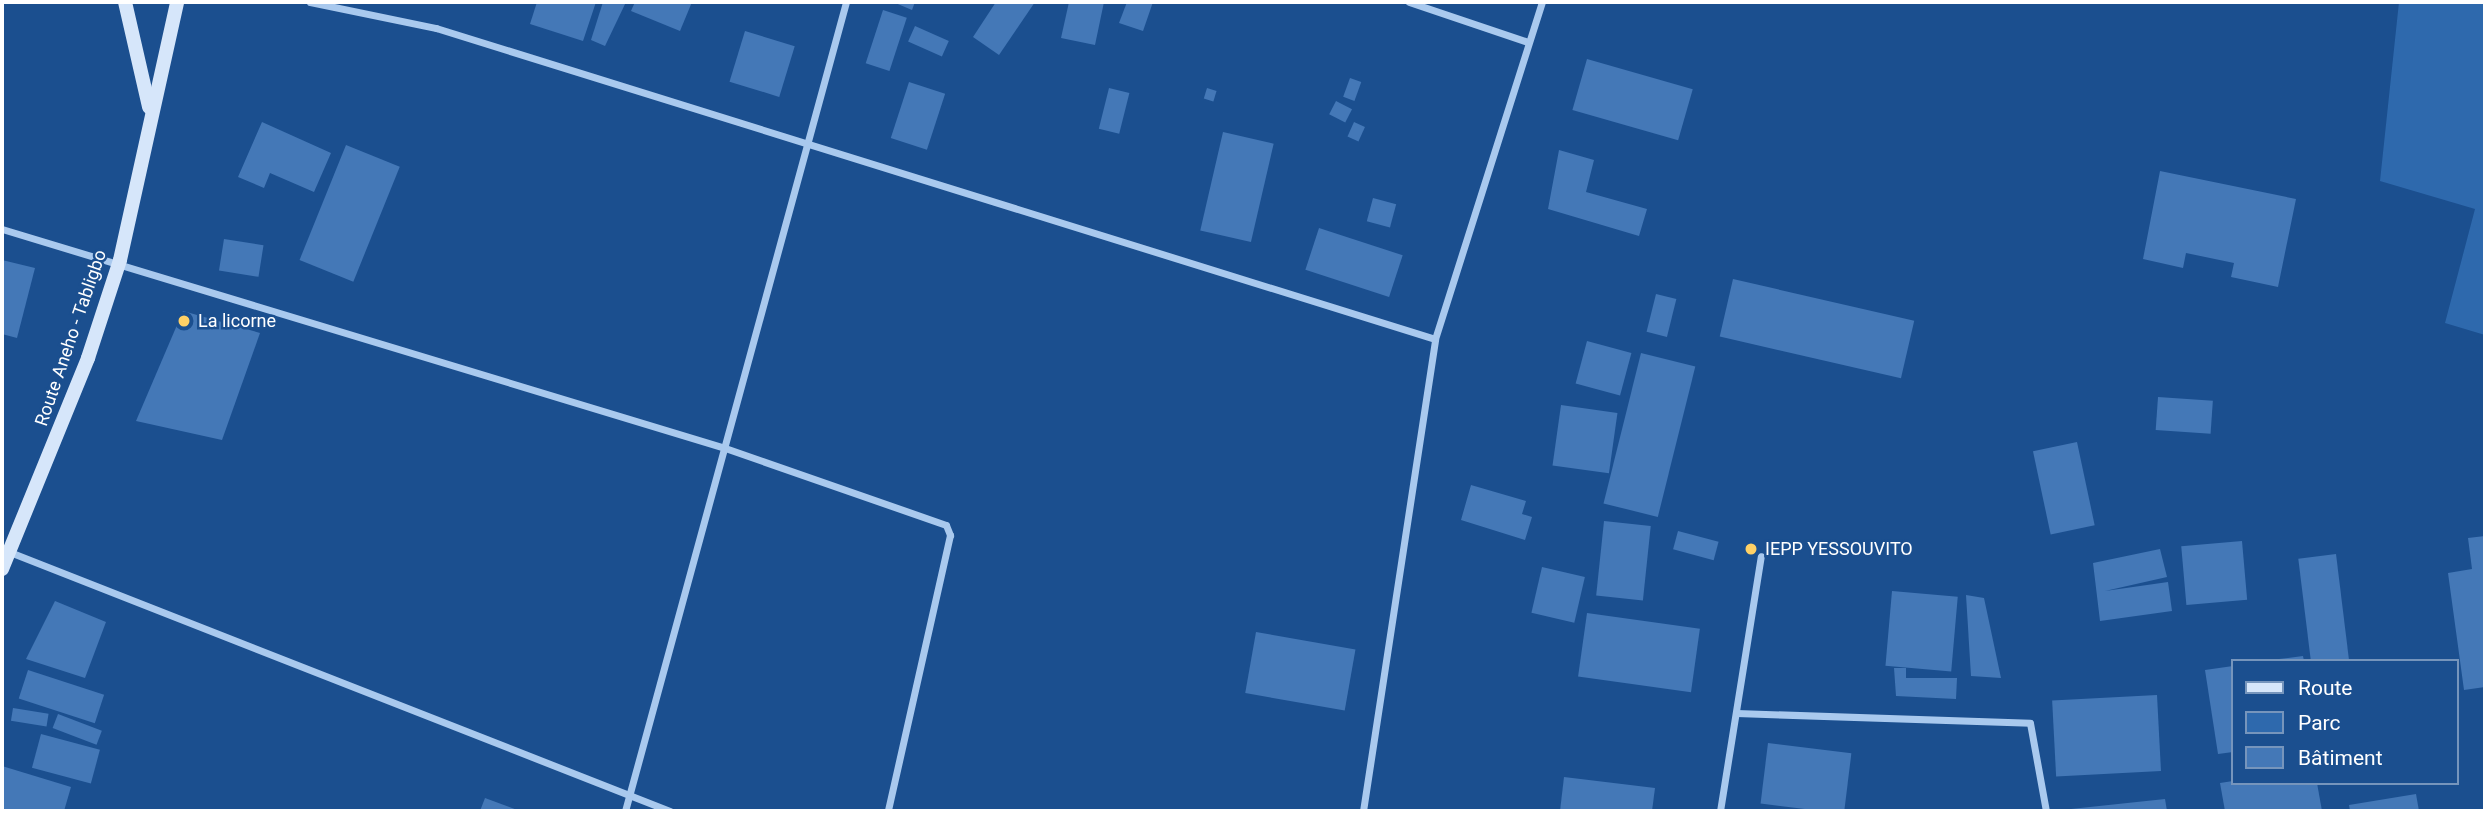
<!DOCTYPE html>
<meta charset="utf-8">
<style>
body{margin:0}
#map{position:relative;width:2487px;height:813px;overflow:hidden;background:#1b4f8f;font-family:Roboto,sans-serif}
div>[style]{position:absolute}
.green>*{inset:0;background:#2e69ad}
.building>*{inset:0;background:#4478b7;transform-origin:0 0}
.minor>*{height:7px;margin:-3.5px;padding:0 3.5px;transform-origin:3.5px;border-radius:3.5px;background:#a9c9ee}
.secondary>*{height:14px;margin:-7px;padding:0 7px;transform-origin:7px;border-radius:7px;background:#d6e6fa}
.dots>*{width:19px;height:19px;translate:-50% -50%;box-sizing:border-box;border:4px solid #1b4f8f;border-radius:50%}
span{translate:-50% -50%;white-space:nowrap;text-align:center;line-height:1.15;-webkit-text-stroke:5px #1b4f8f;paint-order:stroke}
.poi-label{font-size:18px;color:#fff}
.left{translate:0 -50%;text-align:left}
.street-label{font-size:18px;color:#fff}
.frame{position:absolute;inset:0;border:4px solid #fff;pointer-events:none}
.legend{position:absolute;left:2231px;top:659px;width:228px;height:126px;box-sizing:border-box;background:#1b4f8f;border:2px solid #7695bc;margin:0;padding:9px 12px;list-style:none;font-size:21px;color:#fff}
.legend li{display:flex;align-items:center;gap:14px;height:35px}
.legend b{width:35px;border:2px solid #7695bc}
</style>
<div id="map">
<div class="green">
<div style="clip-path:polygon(2399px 2px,2485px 2px,2485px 335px,2445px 323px,2475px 209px,2380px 181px)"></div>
</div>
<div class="building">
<div style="clip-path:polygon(537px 2px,596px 2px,583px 41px,530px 24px)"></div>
<div style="clip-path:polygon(603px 2px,626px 2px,605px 46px,591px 40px)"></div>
<div style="clip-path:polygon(635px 2px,692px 2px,680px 31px,631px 11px)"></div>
<div style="clip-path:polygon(893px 2px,915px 2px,912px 10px)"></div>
<div style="clip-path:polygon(996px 2px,1035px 2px,999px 55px,973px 37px)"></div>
<div style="clip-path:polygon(1069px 2px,1104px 2px,1095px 45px,1061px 38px)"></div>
<div style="clip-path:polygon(1127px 2px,1153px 2px,1143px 31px,1119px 23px)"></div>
<div style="left:883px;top:10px;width:25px;height:56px;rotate:18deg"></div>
<div style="left:915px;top:26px;width:37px;height:17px;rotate:24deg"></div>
<div style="left:745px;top:31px;width:52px;height:53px;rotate:17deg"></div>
<div style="left:1587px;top:59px;width:110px;height:53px;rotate:16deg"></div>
<div style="left:1350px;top:78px;width:12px;height:20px;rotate:20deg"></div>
<div style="left:909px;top:82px;width:38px;height:59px;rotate:18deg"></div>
<div style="left:1109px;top:88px;width:21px;height:42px;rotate:14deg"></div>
<div style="left:1207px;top:88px;width:10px;height:11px;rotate:17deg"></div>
<div style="left:1336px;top:101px;width:18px;height:15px;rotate:27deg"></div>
<div style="clip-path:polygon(262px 122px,331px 153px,314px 192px,270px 173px,264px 188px,238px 177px)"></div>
<div style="left:1354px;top:122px;width:12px;height:16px;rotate:24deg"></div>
<div style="left:1223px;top:132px;width:52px;height:101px;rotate:13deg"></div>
<div style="left:346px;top:145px;width:58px;height:124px;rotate:22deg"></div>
<div style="clip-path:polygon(1559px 150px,1594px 160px,1586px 192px,1647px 209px,1639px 236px,1548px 209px)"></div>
<div style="clip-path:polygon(2160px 171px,2296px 199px,2278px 287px,2231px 277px,2234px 263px,2186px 253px,2183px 268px,2143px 259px)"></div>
<div style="left:1373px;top:198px;width:24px;height:24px;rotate:15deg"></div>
<div style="left:1319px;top:228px;width:88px;height:44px;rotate:18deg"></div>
<div style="left:224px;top:239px;width:40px;height:32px;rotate:9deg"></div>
<div style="clip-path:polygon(2px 260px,35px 268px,17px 338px,2px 334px)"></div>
<div style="left:1733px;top:279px;width:186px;height:59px;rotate:13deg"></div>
<div style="left:1656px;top:294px;width:21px;height:39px;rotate:14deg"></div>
<div style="clip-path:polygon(183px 311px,260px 333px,222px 440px,136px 421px)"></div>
<div style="left:1587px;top:341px;width:46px;height:44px;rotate:15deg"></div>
<div style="left:1641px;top:353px;width:56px;height:155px;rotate:14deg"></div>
<div style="left:2158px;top:397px;width:55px;height:33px;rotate:4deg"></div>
<div style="left:1561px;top:405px;width:57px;height:61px;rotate:8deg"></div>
<div style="left:2077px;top:442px;width:85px;height:45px;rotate:78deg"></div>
<div style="clip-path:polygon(1471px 485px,1526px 501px,1522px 514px,1532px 517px,1525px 540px,1461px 520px)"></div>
<div style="left:1604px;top:521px;width:47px;height:75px;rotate:6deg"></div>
<div style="left:1678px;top:531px;width:42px;height:19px;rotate:15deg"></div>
<div style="clip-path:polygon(2485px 536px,2485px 687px,2464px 690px,2448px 573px,2472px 569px,2468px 538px)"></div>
<div style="left:2242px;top:541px;width:59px;height:61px;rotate:85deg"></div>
<div style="clip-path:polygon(2160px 549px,2167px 577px,2105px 591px,2168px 582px,2172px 611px,2100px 621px,2093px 563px)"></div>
<div style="left:2336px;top:554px;width:108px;height:38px;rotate:83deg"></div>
<div style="left:1542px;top:567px;width:44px;height:47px;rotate:13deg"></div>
<div style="left:1892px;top:591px;width:66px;height:75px;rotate:5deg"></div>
<div style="clip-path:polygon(1966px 595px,1984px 598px,2001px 678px,1971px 676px)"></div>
<div style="clip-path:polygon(55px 601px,106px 622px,85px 678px,26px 659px)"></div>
<div style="left:1587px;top:613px;width:114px;height:64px;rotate:8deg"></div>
<div style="left:1256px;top:632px;width:101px;height:62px;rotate:10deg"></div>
<div style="clip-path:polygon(2303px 656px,2304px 661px,2279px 661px,2279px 659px)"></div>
<div style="clip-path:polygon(2233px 666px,2233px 752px,2218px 754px,2205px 670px)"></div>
<div style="clip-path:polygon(1894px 668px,1906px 668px,1906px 678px,1957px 678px,1956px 699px,1896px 696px)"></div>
<div style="left:28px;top:670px;width:80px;height:30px;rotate:18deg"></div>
<div style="left:2157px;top:695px;width:76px;height:105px;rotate:87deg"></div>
<div style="left:13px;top:708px;width:36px;height:13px;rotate:9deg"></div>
<div style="left:58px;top:714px;width:47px;height:15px;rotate:21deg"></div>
<div style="left:41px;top:734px;width:61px;height:35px;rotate:15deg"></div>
<div style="left:1768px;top:743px;width:84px;height:61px;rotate:7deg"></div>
<div style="clip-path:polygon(2px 766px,71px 787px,64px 811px,2px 811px)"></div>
<div style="clip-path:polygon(1564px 777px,1655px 788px,1652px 811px,1560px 811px)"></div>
<div style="clip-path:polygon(2233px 781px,2317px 783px,2322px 811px,2225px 811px,2220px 783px)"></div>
<div style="clip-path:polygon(2416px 794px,2419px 811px,2350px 811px,2349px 805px)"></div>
<div style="clip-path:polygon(485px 798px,520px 811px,480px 811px)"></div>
<div style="clip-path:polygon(2165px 799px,2167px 811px,2071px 811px,2071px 809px)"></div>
</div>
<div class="minor">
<div style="left:310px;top:2px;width:129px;rotate:11.7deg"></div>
<div style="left:436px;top:28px;width:1046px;rotate:17.29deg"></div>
<div style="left:1409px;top:2px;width:126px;rotate:18.6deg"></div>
<div style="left:2px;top:229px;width:755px;rotate:16.85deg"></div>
<div style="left:725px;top:448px;width:234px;rotate:19.2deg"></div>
<div style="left:946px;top:525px;width:11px;rotate:68deg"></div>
<div style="left:950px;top:535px;width:283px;rotate:102.7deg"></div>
<div style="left:2px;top:549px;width:718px;rotate:21.42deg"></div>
<div style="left:1736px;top:713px;width:294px;rotate:1.9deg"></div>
<div style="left:2030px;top:723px;width:89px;rotate:79.7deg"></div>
<div style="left:625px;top:811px;width:839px;rotate:-74.72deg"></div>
<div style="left:1363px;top:811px;width:477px;rotate:-81.3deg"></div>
<div style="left:1435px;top:339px;width:354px;rotate:-72.4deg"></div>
<div style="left:1720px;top:811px;width:258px;rotate:-80.9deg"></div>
</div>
<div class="secondary">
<div style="left:125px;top:2px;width:108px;rotate:77.1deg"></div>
<div style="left:2px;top:569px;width:228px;rotate:-67.8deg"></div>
<div style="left:88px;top:358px;width:103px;rotate:-71.9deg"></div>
<div style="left:120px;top:260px;width:264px;rotate:-77.5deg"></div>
</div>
<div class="dots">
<div style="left:184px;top:321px;background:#ffd166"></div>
<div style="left:1751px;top:549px;background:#ffd166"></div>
</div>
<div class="poi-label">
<span class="left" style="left:198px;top:321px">La licorne</span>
<span class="left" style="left:1765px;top:549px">IEPP YESSOUVITO</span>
</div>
<div class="street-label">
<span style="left:71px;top:338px;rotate:-71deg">Route Aneho - Tabligbo</span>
</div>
<div class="frame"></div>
<ul class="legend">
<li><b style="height:9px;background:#d6e6fa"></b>Route</li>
<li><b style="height:19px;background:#2e69ad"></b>Parc</li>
<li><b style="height:19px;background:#4478b7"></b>Bâtiment</li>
</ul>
</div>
